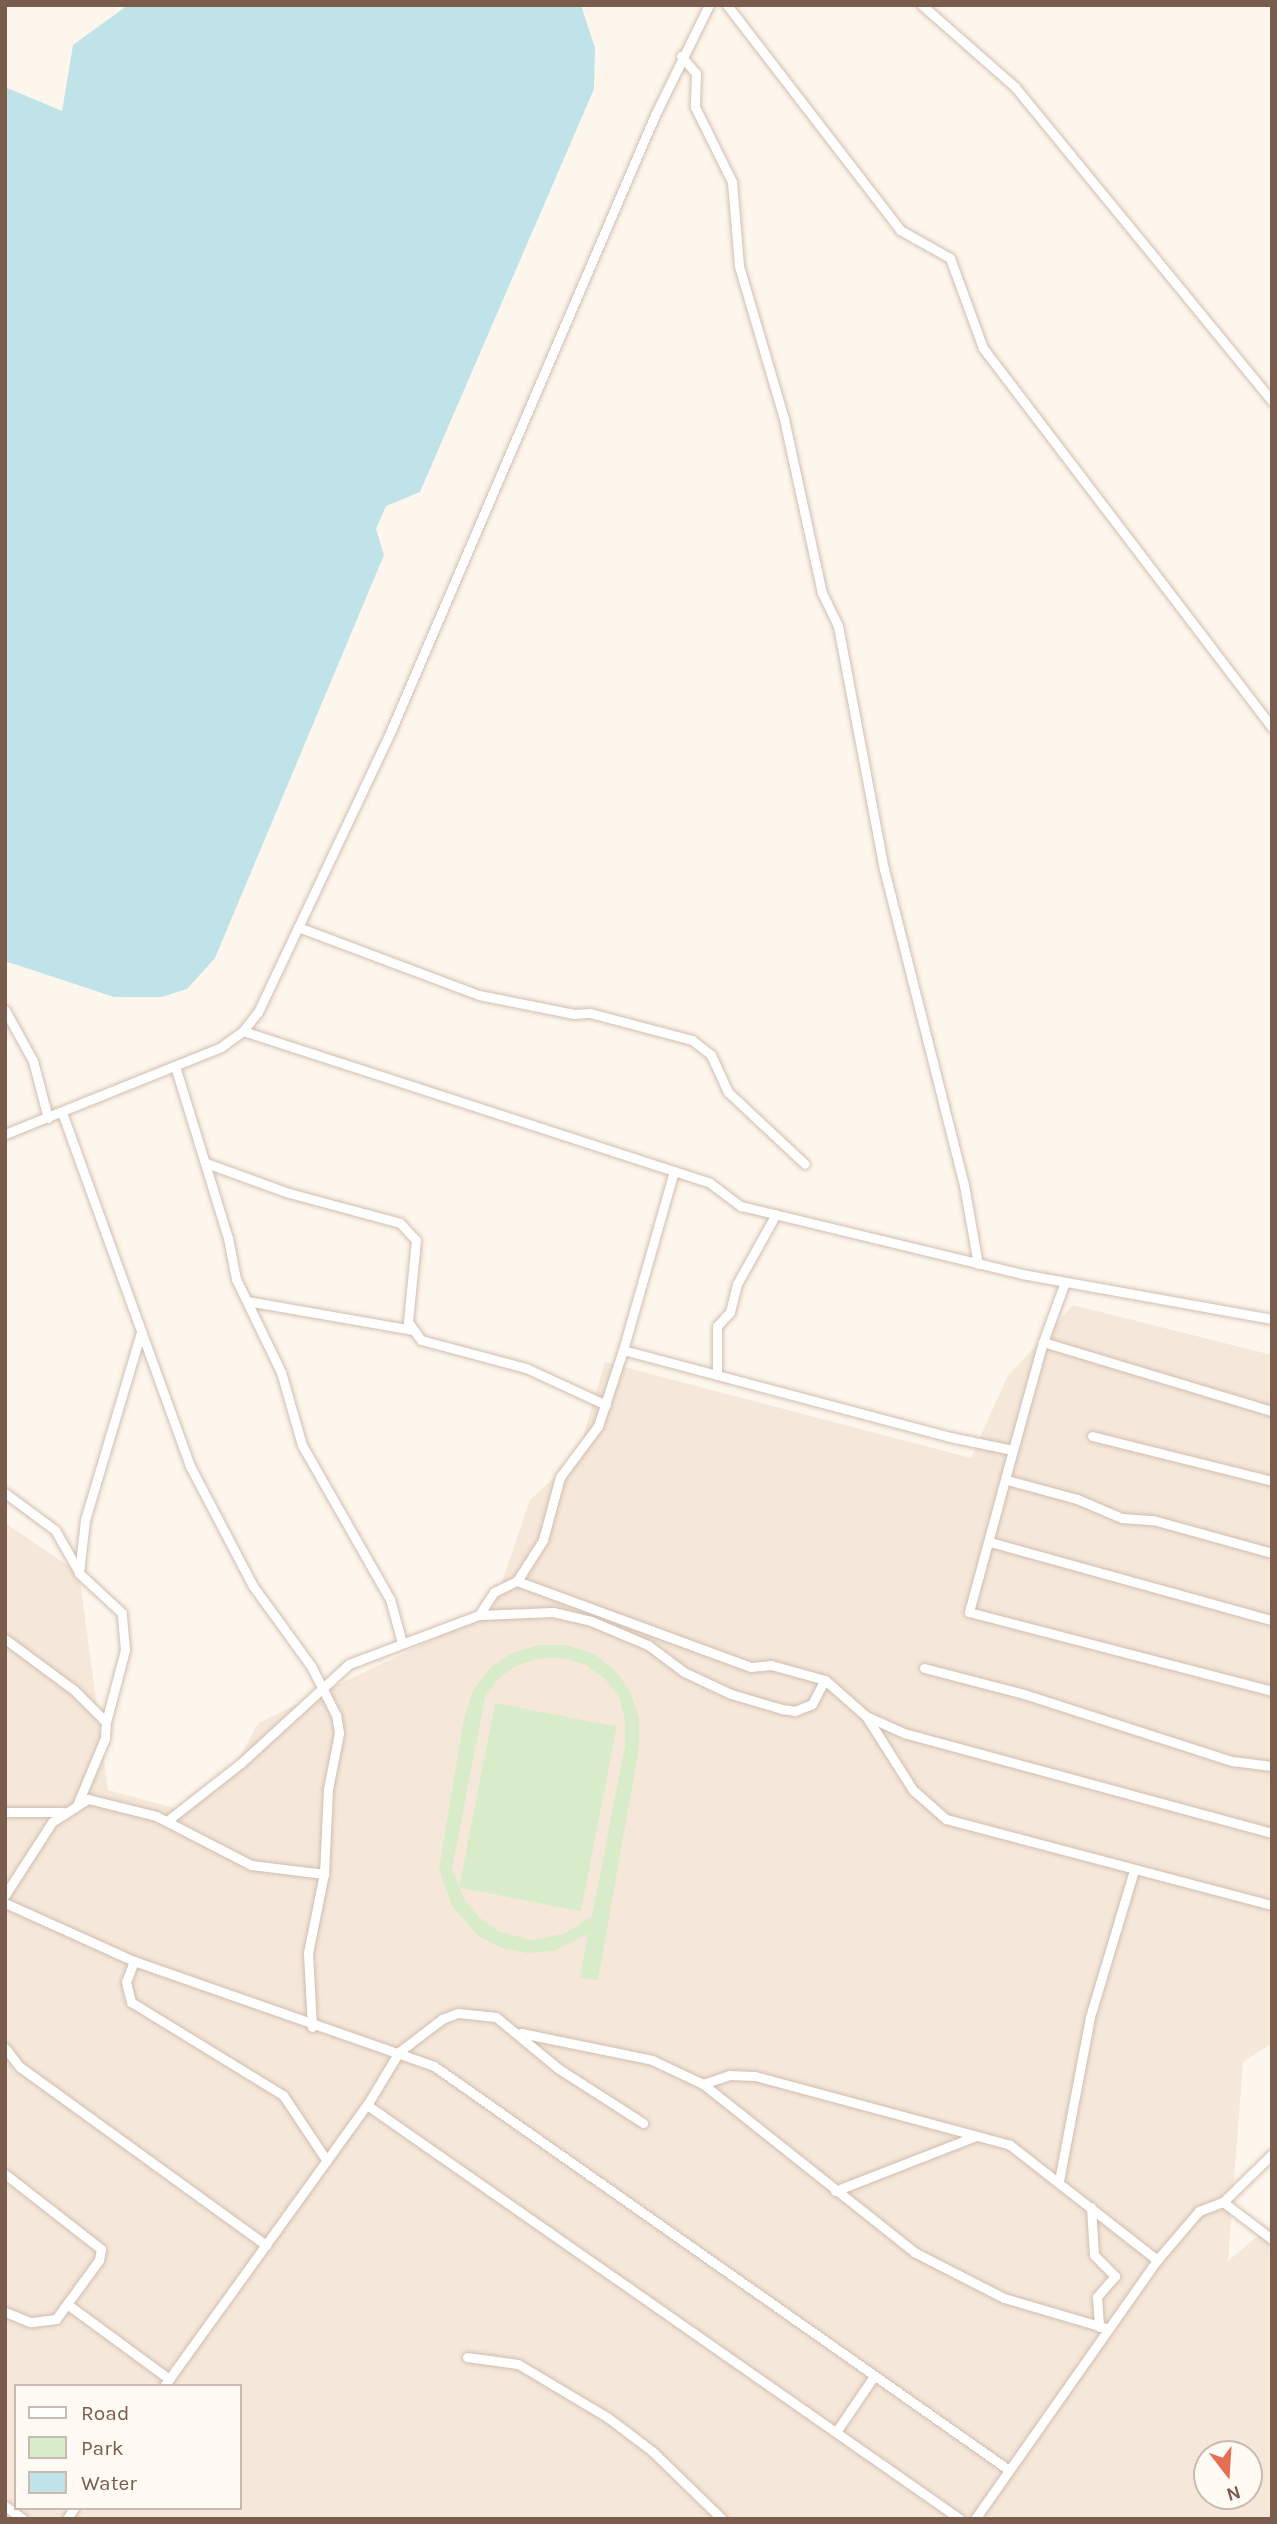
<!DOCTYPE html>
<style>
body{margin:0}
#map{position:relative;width:1277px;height:2524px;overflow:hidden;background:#fdf6ec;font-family:Karla,sans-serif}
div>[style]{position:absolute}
.residential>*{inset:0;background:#f5e8da}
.green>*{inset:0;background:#d8ecc9;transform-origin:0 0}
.water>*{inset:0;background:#bfe3e8}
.roads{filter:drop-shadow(0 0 2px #d1beb0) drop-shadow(0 0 2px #d1beb0)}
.minor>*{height:9px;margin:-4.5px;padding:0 4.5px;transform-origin:4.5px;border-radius:4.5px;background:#fff}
span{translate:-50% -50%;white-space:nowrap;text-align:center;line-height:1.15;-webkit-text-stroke:7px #fffaf3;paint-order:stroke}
.frame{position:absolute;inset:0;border:7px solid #7a5c4d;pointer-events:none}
.legend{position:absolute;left:14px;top:2384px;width:228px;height:126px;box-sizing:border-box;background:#fffaf3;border:2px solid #cabbb1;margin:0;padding:9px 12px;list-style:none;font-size:21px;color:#7a5c4d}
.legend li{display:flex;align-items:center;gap:14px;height:35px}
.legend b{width:35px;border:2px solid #cabbb1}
.north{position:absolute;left:1193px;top:2440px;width:70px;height:70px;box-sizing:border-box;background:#fffaf3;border:2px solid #cabbb1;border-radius:50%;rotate:163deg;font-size:19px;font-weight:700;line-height:28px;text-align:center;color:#7a5c4d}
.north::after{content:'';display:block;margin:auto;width:24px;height:32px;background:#e76f51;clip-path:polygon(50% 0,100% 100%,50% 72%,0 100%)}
</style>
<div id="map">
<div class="residential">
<div style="clip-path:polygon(evenodd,1073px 1305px,1272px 1355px,1272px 2043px,1243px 2062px,1228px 2261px,1272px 2224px,1272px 2519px,5px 2519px,5px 1523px,79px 1573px,108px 1790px,185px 1811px,227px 1781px,258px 1723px,492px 1611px,530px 1500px,577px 1457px,605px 1362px,971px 1458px,1007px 1377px,1073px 1305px,16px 2386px,240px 2386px,240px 2508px,16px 2508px,16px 2386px,1073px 1305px,1207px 2454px,1249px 2454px,1249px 2496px,1207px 2496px,1207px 2454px)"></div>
</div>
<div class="green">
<div style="clip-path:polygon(evenodd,539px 1645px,566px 1645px,592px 1653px,614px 1669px,630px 1691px,639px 1718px,639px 1747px,598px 1980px,580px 1978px,588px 1934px,554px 1951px,527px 1953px,502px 1948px,478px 1936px,452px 1906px,439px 1869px,464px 1719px,473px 1690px,490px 1668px,512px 1653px,539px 1645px,541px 1658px,564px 1658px,586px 1665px,605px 1679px,619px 1697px,625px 1720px,625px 1746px,592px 1916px,564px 1934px,531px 1940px,498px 1931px,480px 1918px,465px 1901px,452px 1869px,485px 1697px,499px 1678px,518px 1665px,541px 1658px)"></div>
<div style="left:495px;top:1703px;width:124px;height:188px;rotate:11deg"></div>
</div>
<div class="water">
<div style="clip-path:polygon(128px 5px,581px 5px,595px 48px,594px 89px,420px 492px,386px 506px,376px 529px,384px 555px,215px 958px,187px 989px,162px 997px,114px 997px,5px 961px,5px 87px,62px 111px,73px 45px)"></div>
</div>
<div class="roads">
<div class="minor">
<div style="left:727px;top:5px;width:284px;rotate:52.4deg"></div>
<div style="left:900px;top:230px;width:57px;rotate:29.2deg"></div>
<div style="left:950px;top:258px;width:96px;rotate:69.9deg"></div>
<div style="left:983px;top:348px;width:477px;rotate:52.7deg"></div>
<div style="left:922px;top:5px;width:124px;rotate:41.4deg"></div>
<div style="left:1015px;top:87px;width:406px;rotate:50.7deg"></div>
<div style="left:681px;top:56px;width:23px;rotate:49deg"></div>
<div style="left:696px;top:73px;width:34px;rotate:92deg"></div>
<div style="left:695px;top:107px;width:84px;rotate:63.7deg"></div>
<div style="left:732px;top:182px;width:84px;rotate:85.2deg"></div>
<div style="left:739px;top:266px;width:159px;rotate:73.6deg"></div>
<div style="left:784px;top:419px;width:178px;rotate:77.7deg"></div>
<div style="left:822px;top:593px;width:37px;rotate:64deg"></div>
<div style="left:838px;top:626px;width:247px;rotate:79.3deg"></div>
<div style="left:884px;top:869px;width:326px;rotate:75.8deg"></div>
<div style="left:964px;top:1185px;width:80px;rotate:80deg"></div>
<div style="left:298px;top:927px;width:193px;rotate:20.6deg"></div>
<div style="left:479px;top:995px;width:97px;rotate:11.3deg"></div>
<div style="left:574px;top:1014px;width:16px;rotate:-4deg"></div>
<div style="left:590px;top:1013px;width:106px;rotate:14.8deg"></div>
<div style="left:692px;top:1040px;width:24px;rotate:38deg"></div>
<div style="left:711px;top:1055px;width:41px;rotate:65.3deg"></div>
<div style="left:728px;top:1092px;width:105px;rotate:43.1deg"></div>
<div style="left:5px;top:1010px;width:58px;rotate:61.2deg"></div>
<div style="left:33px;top:1061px;width:59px;rotate:75.3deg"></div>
<div style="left:243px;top:1031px;width:491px;rotate:18deg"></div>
<div style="left:710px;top:1183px;width:39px;rotate:37deg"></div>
<div style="left:741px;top:1206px;width:289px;rotate:13.6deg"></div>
<div style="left:1022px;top:1274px;width:254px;rotate:10.2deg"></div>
<div style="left:175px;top:1066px;width:180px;rotate:72.9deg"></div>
<div style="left:228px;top:1238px;width:42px;rotate:79deg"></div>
<div style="left:236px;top:1279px;width:103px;rotate:64.2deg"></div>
<div style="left:281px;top:1372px;width:76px;rotate:74deg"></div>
<div style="left:302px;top:1445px;width:177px;rotate:60.3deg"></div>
<div style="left:390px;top:1599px;width:46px;rotate:74.7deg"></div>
<div style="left:5px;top:1134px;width:233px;rotate:-21.9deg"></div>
<div style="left:221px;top:1047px;width:27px;rotate:-36deg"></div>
<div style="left:243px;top:1031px;width:24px;rotate:-52deg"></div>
<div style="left:258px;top:1012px;width:314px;rotate:-64.7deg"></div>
<div style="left:392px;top:728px;width:667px;rotate:-66.78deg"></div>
<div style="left:655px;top:115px;width:123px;rotate:-63.9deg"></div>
<div style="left:206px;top:1163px;width:88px;rotate:19.9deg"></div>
<div style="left:289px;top:1193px;width:115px;rotate:15.1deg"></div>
<div style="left:400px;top:1223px;width:23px;rotate:47deg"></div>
<div style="left:416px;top:1240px;width:82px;rotate:95.6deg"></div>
<div style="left:408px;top:1322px;width:22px;rotate:54deg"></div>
<div style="left:421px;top:1340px;width:109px;rotate:14.9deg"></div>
<div style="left:526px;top:1368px;width:88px;rotate:24.8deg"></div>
<div style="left:247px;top:1301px;width:169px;rotate:9.9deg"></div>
<div style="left:1043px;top:1342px;width:239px;rotate:16.8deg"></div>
<div style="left:623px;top:1350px;width:186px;rotate:-74.1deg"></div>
<div style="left:717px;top:1373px;width:47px;rotate:-90deg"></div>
<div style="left:717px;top:1326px;width:19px;rotate:-47deg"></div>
<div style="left:730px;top:1312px;width:29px;rotate:-76deg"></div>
<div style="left:737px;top:1284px;width:80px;rotate:-60.9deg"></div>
<div style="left:1092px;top:1436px;width:186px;rotate:14deg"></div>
<div style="left:1013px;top:1450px;width:112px;rotate:-74.5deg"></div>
<div style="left:1043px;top:1342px;width:64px;rotate:-69.9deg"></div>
<div style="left:1007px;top:1480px;width:73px;rotate:15.2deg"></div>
<div style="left:1077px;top:1499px;width:49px;rotate:22.9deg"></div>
<div style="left:1122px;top:1518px;width:31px;rotate:4deg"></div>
<div style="left:1153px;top:1520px;width:123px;rotate:15.5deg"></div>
<div style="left:5px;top:1493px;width:62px;rotate:36.5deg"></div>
<div style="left:55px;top:1530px;width:48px;rotate:60.3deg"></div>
<div style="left:990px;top:1542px;width:293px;rotate:15.5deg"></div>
<div style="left:517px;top:1581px;width:49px;rotate:-57.6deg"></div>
<div style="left:543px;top:1540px;width:65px;rotate:-74.9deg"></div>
<div style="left:560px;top:1477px;width:64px;rotate:-53.3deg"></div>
<div style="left:598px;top:1426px;width:80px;rotate:-71.8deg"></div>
<div style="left:623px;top:1350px;width:338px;rotate:14.9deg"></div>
<div style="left:950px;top:1437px;width:64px;rotate:11.7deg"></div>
<div style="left:1013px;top:1450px;width:168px;rotate:105.2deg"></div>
<div style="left:969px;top:1612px;width:313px;rotate:14.6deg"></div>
<div style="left:479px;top:1615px;width:74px;rotate:-2.3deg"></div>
<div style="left:553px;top:1612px;width:39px;rotate:13deg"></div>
<div style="left:591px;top:1621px;width:62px;rotate:22.8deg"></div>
<div style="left:648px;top:1645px;width:45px;rotate:36.9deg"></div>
<div style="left:684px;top:1672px;width:52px;rotate:25.1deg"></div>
<div style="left:731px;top:1694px;width:53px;rotate:16.4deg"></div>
<div style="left:782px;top:1709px;width:13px;rotate:9deg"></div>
<div style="left:795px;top:1711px;width:18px;rotate:-22deg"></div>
<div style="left:812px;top:1704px;width:27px;rotate:-62deg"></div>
<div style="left:5px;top:1639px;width:86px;rotate:36.5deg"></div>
<div style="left:74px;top:1690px;width:45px;rotate:45deg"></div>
<div style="left:106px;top:1722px;width:16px;rotate:94deg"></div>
<div style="left:105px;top:1738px;width:70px;rotate:112.6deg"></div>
<div style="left:924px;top:1668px;width:103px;rotate:14.6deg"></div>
<div style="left:1024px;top:1694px;width:219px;rotate:17.9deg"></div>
<div style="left:1232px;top:1761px;width:40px;rotate:7.1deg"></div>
<div style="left:866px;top:1716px;width:88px;rotate:57.6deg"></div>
<div style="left:913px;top:1790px;width:44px;rotate:41.3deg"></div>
<div style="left:946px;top:1819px;width:337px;rotate:14.8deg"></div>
<div style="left:106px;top:1722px;width:74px;rotate:-75.2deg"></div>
<div style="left:125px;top:1650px;width:37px;rotate:-95deg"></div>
<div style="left:122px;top:1613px;width:59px;rotate:-137.1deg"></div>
<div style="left:79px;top:1573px;width:53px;rotate:-83.5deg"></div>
<div style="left:85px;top:1520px;width:193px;rotate:-73.4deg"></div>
<div style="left:5px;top:1812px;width:58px"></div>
<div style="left:167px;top:1821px;width:94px;rotate:-38.1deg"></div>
<div style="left:241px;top:1763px;width:147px;rotate:-42.5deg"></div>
<div style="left:349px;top:1664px;width:139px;rotate:-20.7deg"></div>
<div style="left:479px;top:1615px;width:27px;rotate:-57deg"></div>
<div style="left:494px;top:1592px;width:25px;rotate:-26deg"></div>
<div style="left:517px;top:1581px;width:249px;rotate:20.2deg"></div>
<div style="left:751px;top:1667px;width:20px;rotate:-6deg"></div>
<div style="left:771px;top:1665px;width:56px;rotate:15.5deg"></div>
<div style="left:825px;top:1680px;width:55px;rotate:41.3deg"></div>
<div style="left:866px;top:1716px;width:42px;rotate:24.1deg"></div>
<div style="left:904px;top:1733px;width:381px;rotate:15.2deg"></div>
<div style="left:5px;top:1895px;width:87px;rotate:-57.2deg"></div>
<div style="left:52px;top:1822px;width:43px;rotate:-32.6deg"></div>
<div style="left:88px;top:1799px;width:70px;rotate:14deg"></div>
<div style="left:156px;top:1816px;width:107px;rotate:27.3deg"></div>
<div style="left:251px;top:1865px;width:74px;rotate:7deg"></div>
<div style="left:324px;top:1874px;width:85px;rotate:-87.3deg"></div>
<div style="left:328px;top:1789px;width:57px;rotate:-78.9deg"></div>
<div style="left:339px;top:1733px;width:18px;rotate:-99deg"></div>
<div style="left:336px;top:1715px;width:55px;rotate:-117deg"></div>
<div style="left:311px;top:1666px;width:99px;rotate:-125.9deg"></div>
<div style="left:253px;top:1586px;width:136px;rotate:-117.7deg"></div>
<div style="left:190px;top:1466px;width:375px;rotate:-109.9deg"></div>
<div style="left:5px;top:1903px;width:141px;rotate:24.2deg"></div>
<div style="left:134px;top:1961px;width:318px;rotate:19.3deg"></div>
<div style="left:434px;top:2066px;width:703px;rotate:35.09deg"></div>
<div style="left:134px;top:1961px;width:22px;rotate:111deg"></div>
<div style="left:126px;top:1982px;width:21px;rotate:76deg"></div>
<div style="left:131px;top:2002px;width:178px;rotate:31.5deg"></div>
<div style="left:283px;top:2095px;width:79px;rotate:56.3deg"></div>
<div style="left:312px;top:2027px;width:74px;rotate:-93.1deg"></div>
<div style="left:308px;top:1953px;width:81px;rotate:-78.6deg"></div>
<div style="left:521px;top:2033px;width:134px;rotate:11.6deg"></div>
<div style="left:652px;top:2060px;width:56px;rotate:25.2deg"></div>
<div style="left:703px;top:2084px;width:270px;rotate:38.5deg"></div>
<div style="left:914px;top:2252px;width:101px;rotate:27.1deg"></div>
<div style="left:1004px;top:2298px;width:109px;rotate:16.4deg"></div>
<div style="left:5px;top:2048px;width:24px;rotate:52deg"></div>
<div style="left:20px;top:2067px;width:304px;rotate:35.9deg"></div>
<div style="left:703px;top:2084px;width:28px;rotate:-19deg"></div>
<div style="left:729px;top:2075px;width:26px;rotate:2deg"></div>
<div style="left:755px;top:2076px;width:264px;rotate:15.1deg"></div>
<div style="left:1010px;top:2145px;width:187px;rotate:38deg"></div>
<div style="left:367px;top:2105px;width:723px;rotate:34.92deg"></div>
<div style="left:5px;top:2174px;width:122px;rotate:38deg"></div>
<div style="left:101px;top:2249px;width:11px;rotate:100deg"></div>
<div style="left:99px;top:2260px;width:73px;rotate:126.1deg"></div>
<div style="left:56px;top:2319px;width:26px;rotate:173deg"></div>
<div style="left:30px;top:2322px;width:27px;rotate:-158deg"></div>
<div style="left:1059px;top:2181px;width:167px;rotate:-79.3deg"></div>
<div style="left:1090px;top:2017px;width:153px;rotate:-73.3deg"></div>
<div style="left:835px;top:2191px;width:151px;rotate:-21.3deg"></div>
<div style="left:1223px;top:2202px;width:61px;rotate:37.1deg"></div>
<div style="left:1091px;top:2207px;width:48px;rotate:86.4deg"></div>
<div style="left:1094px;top:2255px;width:30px;rotate:45deg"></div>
<div style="left:1115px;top:2276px;width:28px;rotate:131deg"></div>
<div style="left:1097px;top:2297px;width:30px;rotate:86deg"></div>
<div style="left:67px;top:2304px;width:127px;rotate:36.3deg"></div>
<div style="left:467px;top:2357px;width:51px;rotate:7.8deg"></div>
<div style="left:518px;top:2364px;width:104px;rotate:30.8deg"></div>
<div style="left:607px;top:2417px;width:56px;rotate:37.1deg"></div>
<div style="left:652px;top:2451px;width:98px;rotate:44.2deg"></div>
<div style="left:164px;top:2386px;width:347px;rotate:-54.2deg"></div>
<div style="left:367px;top:2105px;width:62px;rotate:-58.9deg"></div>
<div style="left:399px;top:2052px;width:54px;rotate:-37.5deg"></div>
<div style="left:442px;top:2019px;width:17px;rotate:-21deg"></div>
<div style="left:458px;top:2013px;width:38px;rotate:6deg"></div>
<div style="left:496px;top:2017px;width:82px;rotate:39.5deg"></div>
<div style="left:559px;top:2069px;width:100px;rotate:32.7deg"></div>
<div style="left:836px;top:2432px;width:68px;rotate:-55.8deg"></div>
<div style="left:5px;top:2506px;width:22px;rotate:36deg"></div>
<div style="left:67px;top:2519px;width:13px;rotate:-58deg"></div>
<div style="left:975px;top:2519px;width:317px;rotate:-54.9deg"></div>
<div style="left:1157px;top:2260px;width:65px;rotate:-49.4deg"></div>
<div style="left:1199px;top:2211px;width:26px;rotate:-21deg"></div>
<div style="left:1223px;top:2202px;width:69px;rotate:-44.4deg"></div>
</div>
</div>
<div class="frame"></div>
<ul class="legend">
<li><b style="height:9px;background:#fff"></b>Road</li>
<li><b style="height:19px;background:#d8ecc9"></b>Park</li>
<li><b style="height:19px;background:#bfe3e8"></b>Water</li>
</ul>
<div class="north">N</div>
</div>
